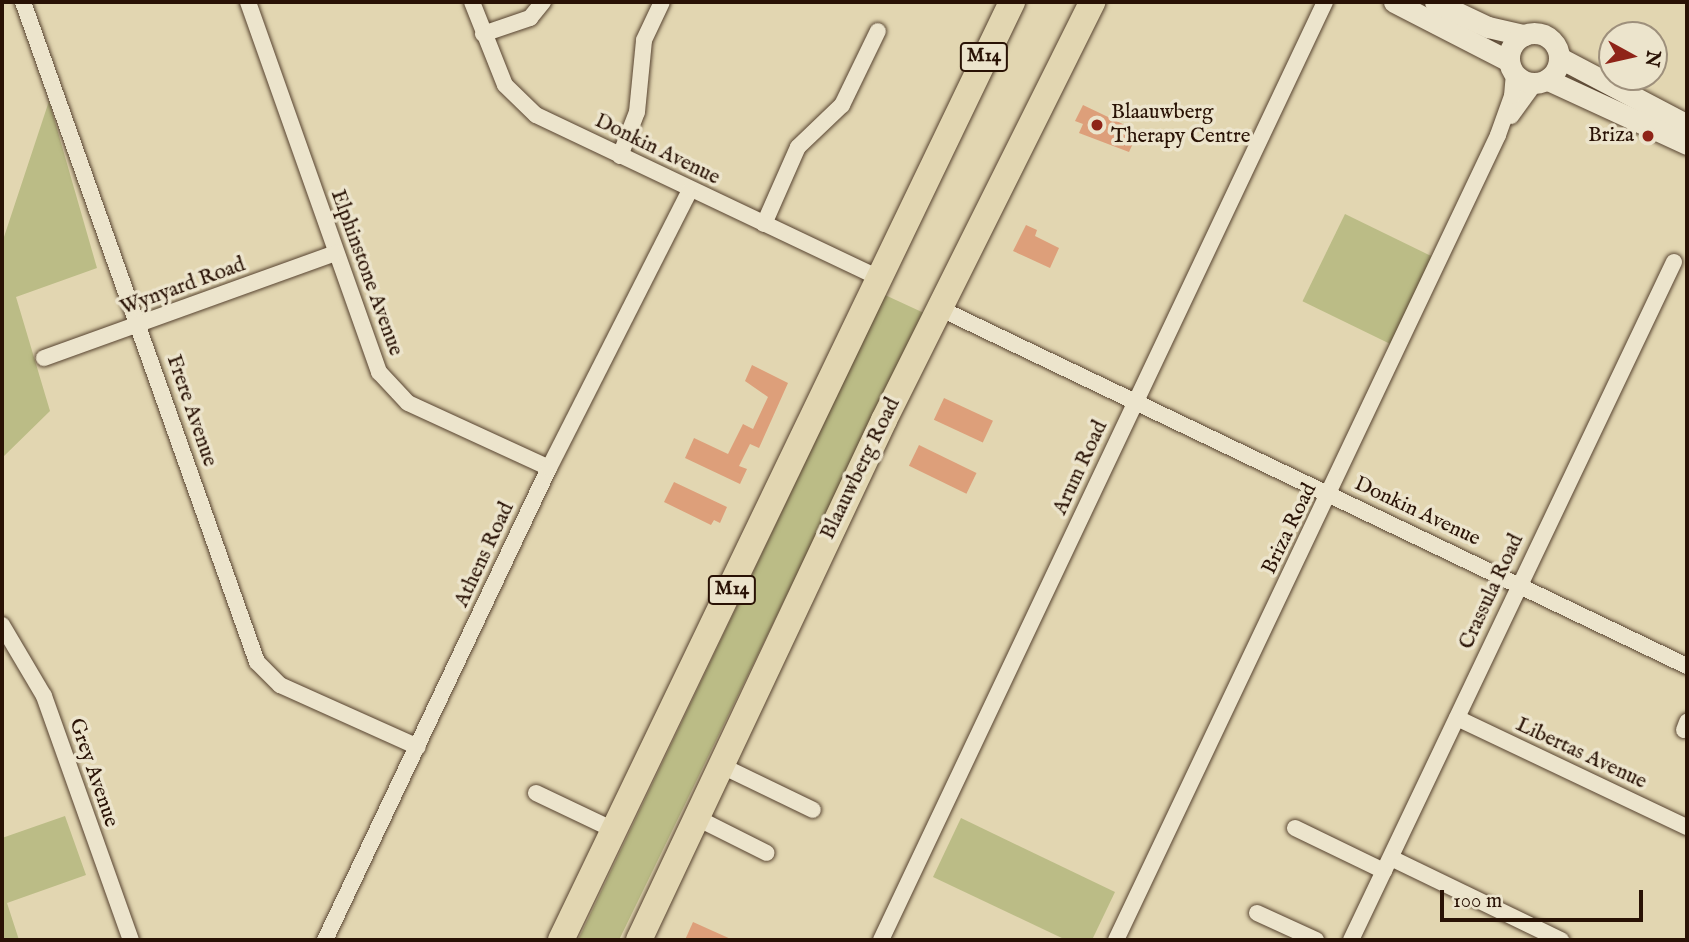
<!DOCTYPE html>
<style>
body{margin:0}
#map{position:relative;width:1689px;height:942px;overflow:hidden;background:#e2d6b1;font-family:"IM FELL English",serif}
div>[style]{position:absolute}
.green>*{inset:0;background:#bbbc86;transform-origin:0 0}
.building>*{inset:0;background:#dd9f7a;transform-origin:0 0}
.roads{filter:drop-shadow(0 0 2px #574330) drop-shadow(0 0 2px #574330)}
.minor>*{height:16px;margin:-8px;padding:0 8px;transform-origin:8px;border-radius:8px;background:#ece4cc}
.tertiary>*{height:21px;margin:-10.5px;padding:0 10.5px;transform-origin:10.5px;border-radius:10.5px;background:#ece4cc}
.tertiary>.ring{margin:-10.5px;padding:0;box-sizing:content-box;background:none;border:21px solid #ece4cc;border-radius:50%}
.primary>*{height:26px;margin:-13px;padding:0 13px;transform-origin:13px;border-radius:13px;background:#e2d6b1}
.dots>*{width:19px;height:19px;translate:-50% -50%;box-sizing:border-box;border:4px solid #ece4cc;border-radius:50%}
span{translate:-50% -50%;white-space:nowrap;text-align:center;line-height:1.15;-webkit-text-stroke:7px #ece4cc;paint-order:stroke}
.shield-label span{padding:2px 5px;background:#ece4cc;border:2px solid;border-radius:5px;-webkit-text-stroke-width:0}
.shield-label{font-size:19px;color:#291205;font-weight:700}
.poi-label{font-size:21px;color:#291205}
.left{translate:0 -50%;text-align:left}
.right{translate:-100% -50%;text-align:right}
.street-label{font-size:21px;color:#291205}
.frame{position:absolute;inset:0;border:4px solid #291205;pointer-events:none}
.north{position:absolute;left:1598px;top:21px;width:70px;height:70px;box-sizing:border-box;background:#ece4cc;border:2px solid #9e907c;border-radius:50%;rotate:98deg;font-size:19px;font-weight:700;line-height:28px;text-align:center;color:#291205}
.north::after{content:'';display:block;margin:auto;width:24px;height:32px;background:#8f2418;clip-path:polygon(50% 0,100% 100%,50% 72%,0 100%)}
.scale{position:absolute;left:1440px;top:890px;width:203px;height:32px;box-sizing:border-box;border:4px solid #291205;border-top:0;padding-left:9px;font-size:21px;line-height:24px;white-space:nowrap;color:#291205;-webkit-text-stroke:5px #ece4cc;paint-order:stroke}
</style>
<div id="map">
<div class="green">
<div style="clip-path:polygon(49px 101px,97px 268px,16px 297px,50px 411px,2px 458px,2px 243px)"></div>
<div style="left:1345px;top:214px;width:100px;height:97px;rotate:26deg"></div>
<div style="clip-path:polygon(885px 295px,924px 313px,619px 940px,578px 940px)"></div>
<div style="clip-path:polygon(65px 816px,86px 875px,7px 903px,19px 940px,2px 940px,2px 838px)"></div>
<div style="clip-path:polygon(961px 818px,1115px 892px,1092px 940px,1066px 940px,933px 877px)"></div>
</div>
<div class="building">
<div style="clip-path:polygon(1083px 105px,1129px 127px,1126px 132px,1136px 137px,1129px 152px,1079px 133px,1083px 124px,1075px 121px)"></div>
<div style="clip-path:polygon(1026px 225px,1037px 230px,1035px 236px,1059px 248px,1050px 268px,1013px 251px)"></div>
<div style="clip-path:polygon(752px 365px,788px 383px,759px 448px,750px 444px,739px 466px,747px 469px,740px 484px,685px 458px,694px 438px,728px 454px,743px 424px,753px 429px,768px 397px,745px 381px)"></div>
<div style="left:944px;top:398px;width:54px;height:24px;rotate:25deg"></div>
<div style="left:919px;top:445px;width:64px;height:23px;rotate:26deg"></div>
<div style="clip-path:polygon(674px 482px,727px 507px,720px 523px,714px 520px,711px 525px,664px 502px)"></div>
<div style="clip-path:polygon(693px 922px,733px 940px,685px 940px)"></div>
</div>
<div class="roads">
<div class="minor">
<div style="left:23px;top:2px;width:700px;rotate:70.48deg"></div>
<div style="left:257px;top:662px;width:33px;rotate:45deg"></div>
<div style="left:280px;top:685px;width:151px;rotate:24.2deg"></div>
<div style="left:248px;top:2px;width:393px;rotate:70.5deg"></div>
<div style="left:379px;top:372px;width:42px;rotate:46.9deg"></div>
<div style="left:408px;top:403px;width:155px;rotate:24.7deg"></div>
<div style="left:472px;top:2px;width:89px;rotate:68.3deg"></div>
<div style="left:505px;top:85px;width:43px;rotate:44.1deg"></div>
<div style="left:536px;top:115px;width:382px;rotate:25.4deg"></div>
<div style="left:483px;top:34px;width:50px;rotate:-18.8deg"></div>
<div style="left:530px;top:18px;width:21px;rotate:-51deg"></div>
<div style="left:1511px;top:116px;width:39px;rotate:-54deg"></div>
<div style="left:620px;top:156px;width:47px;rotate:-68.9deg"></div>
<div style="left:637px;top:112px;width:72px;rotate:-84.4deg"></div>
<div style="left:644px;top:40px;width:42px;rotate:-64.7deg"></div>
<div style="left:764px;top:224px;width:84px;rotate:-66.2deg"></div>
<div style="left:798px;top:147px;width:61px;rotate:-43.7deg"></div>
<div style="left:842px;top:105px;width:82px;rotate:-64.1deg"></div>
<div style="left:939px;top:308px;width:829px;rotate:25.58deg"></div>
<div style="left:44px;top:358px;width:310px;rotate:-19.8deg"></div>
<div style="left:2px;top:625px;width:82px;rotate:59.4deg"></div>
<div style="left:44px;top:696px;width:259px;rotate:70.4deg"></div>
<div style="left:1457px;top:718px;width:255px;rotate:25.4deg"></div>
<div style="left:1684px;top:730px;width:9px;rotate:-69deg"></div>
<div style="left:720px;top:765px;width:103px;rotate:25.8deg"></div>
<div style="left:536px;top:793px;width:89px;rotate:25.4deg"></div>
<div style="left:695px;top:817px;width:80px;rotate:26.6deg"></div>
<div style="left:1295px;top:828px;width:99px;rotate:25.8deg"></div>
<div style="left:1391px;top:858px;width:189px;rotate:25.8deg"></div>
<div style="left:1257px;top:913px;width:65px;rotate:24.6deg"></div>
<div style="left:325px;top:940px;width:522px;rotate:-64.61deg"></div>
<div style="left:549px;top:468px;width:312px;rotate:-63.1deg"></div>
<div style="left:881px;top:940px;width:1038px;rotate:-64.67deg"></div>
<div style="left:1116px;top:940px;width:891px;rotate:-64.61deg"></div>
<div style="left:1498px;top:135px;width:41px;rotate:-70.3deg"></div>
<div style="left:1512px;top:96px;width:23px;rotate:-85deg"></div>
<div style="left:1351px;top:940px;width:751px;rotate:-64.53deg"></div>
</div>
<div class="tertiary">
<div style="left:1394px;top:2px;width:129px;rotate:27.2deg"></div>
<div style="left:1435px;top:2px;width:59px;rotate:25.3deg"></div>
<div style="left:1488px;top:27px;width:37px;rotate:13deg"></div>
<div class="ring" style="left:1509px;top:33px;width:29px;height:29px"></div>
<div style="left:1560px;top:58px;width:144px;rotate:27.8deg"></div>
<div style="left:1548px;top:80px;width:153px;rotate:24.7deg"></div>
</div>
<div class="primary">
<div style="left:561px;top:940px;width:1041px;rotate:-64.32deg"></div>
<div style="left:639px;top:940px;width:575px;rotate:-64.77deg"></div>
<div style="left:884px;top:420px;width:467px;rotate:-63.5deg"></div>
</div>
</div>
<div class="dots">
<div style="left:1097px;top:125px;background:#8f2418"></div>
<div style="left:1648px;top:136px;background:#8f2418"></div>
</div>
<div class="shield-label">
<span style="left:984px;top:57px">M14</span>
<span style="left:732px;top:590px">M14</span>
</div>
<div class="poi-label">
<span class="left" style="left:1111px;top:125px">Blaauwberg<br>Therapy Centre</span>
<span class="right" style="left:1634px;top:136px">Briza</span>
</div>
<div class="street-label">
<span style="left:657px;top:150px;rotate:26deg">Donkin Avenue</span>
<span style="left:366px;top:273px;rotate:70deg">Elphinstone Avenue</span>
<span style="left:183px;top:287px;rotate:-20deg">Wynyard Road</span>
<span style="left:191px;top:411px;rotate:71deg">Frere Avenue</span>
<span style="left:1081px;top:468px;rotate:-65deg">Arum Road</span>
<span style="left:861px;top:469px;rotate:-64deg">Blaauwberg Road</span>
<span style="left:1417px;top:512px;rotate:25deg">Donkin Avenue</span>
<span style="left:1290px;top:529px;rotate:-64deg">Briza Road</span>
<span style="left:485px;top:555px;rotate:-65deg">Athens Road</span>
<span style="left:1492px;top:592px;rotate:-65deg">Crassula Road</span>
<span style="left:1581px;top:754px;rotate:25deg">Libertas Avenue</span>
<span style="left:93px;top:773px;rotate:71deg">Grey Avenue</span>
</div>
<div class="frame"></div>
<div class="north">N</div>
<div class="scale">100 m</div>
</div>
